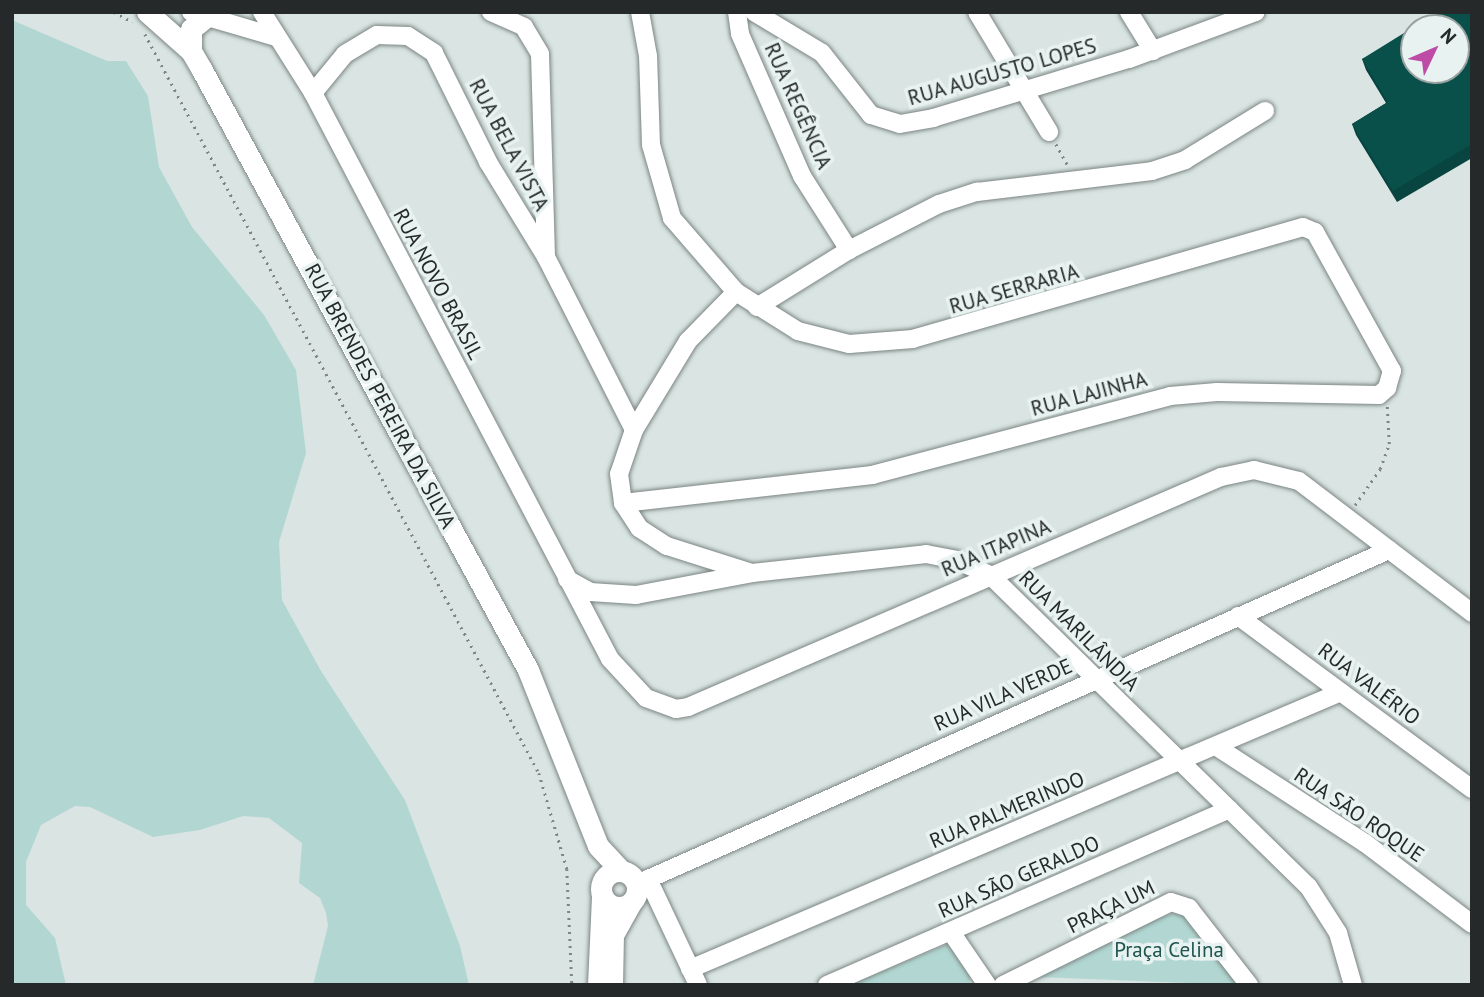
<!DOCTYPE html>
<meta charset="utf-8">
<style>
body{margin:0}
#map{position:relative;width:1484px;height:997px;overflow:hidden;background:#dae5e3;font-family:"PT Sans",sans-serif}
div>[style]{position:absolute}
.green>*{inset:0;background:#b2d7d2}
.path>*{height:2.5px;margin-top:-1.25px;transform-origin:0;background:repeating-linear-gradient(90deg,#7e8584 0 2px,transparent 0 7px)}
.roads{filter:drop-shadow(0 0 2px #7b8583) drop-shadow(0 0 2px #7b8583)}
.minor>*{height:18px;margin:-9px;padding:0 9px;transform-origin:9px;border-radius:9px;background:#fff}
.major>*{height:21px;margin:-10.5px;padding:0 10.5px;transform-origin:10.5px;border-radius:10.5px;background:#fff}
.major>.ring{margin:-10.5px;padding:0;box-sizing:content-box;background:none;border:21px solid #fff;border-radius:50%}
.wall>*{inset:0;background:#084440}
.building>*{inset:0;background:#094f4a}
span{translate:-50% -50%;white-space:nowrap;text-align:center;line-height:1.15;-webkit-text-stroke:7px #e8f2f1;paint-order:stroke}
.street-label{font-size:21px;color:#252929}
.park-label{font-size:21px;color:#205550}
.frame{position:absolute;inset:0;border:14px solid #252929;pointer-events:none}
.north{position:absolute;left:1400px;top:14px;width:70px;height:70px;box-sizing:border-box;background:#e8f2f1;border:2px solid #9aa2a1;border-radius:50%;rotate:46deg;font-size:19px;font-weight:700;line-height:28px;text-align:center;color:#252929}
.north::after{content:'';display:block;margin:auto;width:24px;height:32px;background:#be4ba5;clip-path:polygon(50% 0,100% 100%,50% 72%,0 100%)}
</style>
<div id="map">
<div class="green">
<div style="clip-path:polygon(12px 20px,107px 61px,126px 61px,148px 96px,159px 167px,192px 227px,264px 315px,296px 370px,306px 453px,279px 542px,282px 600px,321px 671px,405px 800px,460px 946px,469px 985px,313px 985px,328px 926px,326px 913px,320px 898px,299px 883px,302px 843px,269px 818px,243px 816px,200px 830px,153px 837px,90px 807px,75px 806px,41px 825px,26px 862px,26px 905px,55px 938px,66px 985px,12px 985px)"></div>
<div style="clip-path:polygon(1175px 913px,1184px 917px,1239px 985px,1038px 977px,1149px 921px)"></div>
<div style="clip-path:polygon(948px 944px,970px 976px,969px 985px,850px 985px)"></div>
</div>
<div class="path">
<div style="left:114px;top:12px;width:21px;rotate:28deg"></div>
<div style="left:145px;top:34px;width:837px;rotate:61.94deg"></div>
<div style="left:539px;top:773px;width:100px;rotate:73.7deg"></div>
<div style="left:567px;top:869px;width:116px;rotate:87.5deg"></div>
<div style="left:1056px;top:144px;width:25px;rotate:61deg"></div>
<div style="left:1355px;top:505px;width:44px;rotate:-55.2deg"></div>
<div style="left:1380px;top:469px;width:27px;rotate:-70deg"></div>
<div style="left:1389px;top:444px;width:39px;rotate:-93deg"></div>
<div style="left:12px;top:977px;width:8px;rotate:76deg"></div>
</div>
<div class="roads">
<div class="minor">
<div style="left:191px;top:12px;width:89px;rotate:16.4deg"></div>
<div style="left:262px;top:12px;width:96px;rotate:57.8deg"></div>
<div style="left:313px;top:93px;width:639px;rotate:62.31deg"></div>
<div style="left:610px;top:659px;width:53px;rotate:47.3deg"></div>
<div style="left:646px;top:698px;width:32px;rotate:20deg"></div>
<div style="left:676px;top:709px;width:12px;rotate:-9deg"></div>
<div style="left:688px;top:707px;width:581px;rotate:-23.34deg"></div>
<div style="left:1221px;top:477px;width:34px;rotate:-12deg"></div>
<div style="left:1254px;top:470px;width:46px;rotate:13.7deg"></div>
<div style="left:1299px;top:481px;width:218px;rotate:37.3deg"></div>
<div style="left:491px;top:12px;width:36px;rotate:24deg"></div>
<div style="left:524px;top:27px;width:31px;rotate:59deg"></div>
<div style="left:540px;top:54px;width:203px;rotate:88.3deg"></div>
<div style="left:737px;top:12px;width:22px;rotate:82deg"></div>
<div style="left:740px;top:34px;width:155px;rotate:66.4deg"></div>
<div style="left:802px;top:176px;width:88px;rotate:57.6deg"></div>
<div style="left:754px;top:12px;width:79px;rotate:31.1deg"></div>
<div style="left:822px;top:53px;width:79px;rotate:51.7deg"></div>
<div style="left:871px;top:115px;width:30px;rotate:17deg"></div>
<div style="left:900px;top:124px;width:34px;rotate:-10deg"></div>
<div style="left:933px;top:118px;width:205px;rotate:-16.8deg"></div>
<div style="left:1129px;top:59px;width:135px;rotate:-20.3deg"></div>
<div style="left:977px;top:12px;width:140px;rotate:59deg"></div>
<div style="left:1129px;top:12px;width:46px;rotate:58.4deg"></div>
<div style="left:313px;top:93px;width:50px;rotate:-50.6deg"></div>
<div style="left:345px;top:54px;width:37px;rotate:-31deg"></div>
<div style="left:377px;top:35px;width:31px;rotate:2deg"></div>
<div style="left:408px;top:36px;width:31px;rotate:33deg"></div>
<div style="left:434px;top:53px;width:122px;rotate:63.6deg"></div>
<div style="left:488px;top:162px;width:111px;rotate:58.6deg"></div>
<div style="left:546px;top:257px;width:194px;rotate:63deg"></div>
<div style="left:736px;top:292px;width:69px;rotate:134.4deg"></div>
<div style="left:688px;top:341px;width:104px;rotate:121.2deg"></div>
<div style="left:634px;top:430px;width:46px;rotate:108.8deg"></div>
<div style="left:619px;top:474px;width:29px;rotate:82deg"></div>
<div style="left:623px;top:503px;width:30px;rotate:57deg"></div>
<div style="left:639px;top:528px;width:33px;rotate:33deg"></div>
<div style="left:667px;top:546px;width:86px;rotate:17.6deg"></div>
<div style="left:757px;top:307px;width:108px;rotate:-31.8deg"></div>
<div style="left:849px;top:250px;width:101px;rotate:-27.1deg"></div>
<div style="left:939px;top:204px;width:40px;rotate:-18deg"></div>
<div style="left:977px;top:192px;width:176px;rotate:-6.8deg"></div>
<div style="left:1152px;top:171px;width:35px;rotate:-18deg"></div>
<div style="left:1185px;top:160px;width:94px;rotate:-31.5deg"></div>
<div style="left:623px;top:503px;width:251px;rotate:-6.4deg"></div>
<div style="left:872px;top:475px;width:308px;rotate:-14.8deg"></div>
<div style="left:1170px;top:396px;width:47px;rotate:-4.9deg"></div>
<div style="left:1217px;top:392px;width:162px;rotate:1.1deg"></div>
<div style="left:1379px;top:395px;width:11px;rotate:-41deg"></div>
<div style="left:1387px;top:388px;width:18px;rotate:-74deg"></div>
<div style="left:1392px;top:371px;width:159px;rotate:-119deg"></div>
<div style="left:1315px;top:232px;width:13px;rotate:-157deg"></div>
<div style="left:1303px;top:227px;width:406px;rotate:164deg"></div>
<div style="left:913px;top:339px;width:64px;rotate:175.5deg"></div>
<div style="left:849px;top:344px;width:53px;rotate:-165.7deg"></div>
<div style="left:798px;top:331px;width:73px;rotate:-147.8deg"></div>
<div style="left:736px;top:292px;width:98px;rotate:-130.9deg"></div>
<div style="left:672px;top:218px;width:76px;rotate:-106deg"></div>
<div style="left:651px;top:145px;width:89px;rotate:-91.9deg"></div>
<div style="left:648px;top:56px;width:45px;rotate:-100.3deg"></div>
<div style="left:567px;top:579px;width:26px;rotate:29deg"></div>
<div style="left:590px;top:592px;width:46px;rotate:3.7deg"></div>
<div style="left:636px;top:595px;width:118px;rotate:-10.7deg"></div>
<div style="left:752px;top:573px;width:175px;rotate:-6.2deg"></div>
<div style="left:926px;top:554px;width:31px;rotate:11deg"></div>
<div style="left:956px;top:560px;width:37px;rotate:24deg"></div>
<div style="left:990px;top:575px;width:445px;rotate:44.4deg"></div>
<div style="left:1308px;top:886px;width:56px;rotate:57.4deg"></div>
<div style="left:1338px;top:933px;width:54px;rotate:73.9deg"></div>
<div style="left:1238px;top:616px;width:291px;rotate:36.5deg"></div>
<div style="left:1217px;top:747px;width:176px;rotate:33deg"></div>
<div style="left:1365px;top:843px;width:134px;rotate:37.1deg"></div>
<div style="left:648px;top:879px;width:117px;rotate:64.7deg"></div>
<div style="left:637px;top:884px;width:823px;rotate:-23.95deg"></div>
<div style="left:951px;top:932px;width:64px;rotate:55.8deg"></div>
<div style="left:690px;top:969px;width:707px;rotate:-23.05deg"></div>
<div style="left:827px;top:985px;width:439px;rotate:-23.6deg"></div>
<div style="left:1003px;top:985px;width:187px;rotate:-26.3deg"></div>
<div style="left:1171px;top:902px;width:19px;rotate:18deg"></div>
<div style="left:1189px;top:908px;width:98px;rotate:52.1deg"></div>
</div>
<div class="major">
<div style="left:147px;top:12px;width:59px;rotate:41.6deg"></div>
<div style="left:191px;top:51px;width:22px;rotate:60deg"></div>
<div style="left:202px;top:70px;width:683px;rotate:61.48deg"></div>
<div style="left:528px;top:670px;width:189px;rotate:68.3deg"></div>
<div style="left:598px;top:846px;width:33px;rotate:47deg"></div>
<div style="left:191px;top:51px;width:22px;rotate:-90deg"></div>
<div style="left:191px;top:29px;width:21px;rotate:-39deg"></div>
<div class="ring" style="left:601px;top:871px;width:15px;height:15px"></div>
<div style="left:598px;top:985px;width:88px;rotate:-87.4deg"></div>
<div style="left:612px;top:985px;width:50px;rotate:-88.9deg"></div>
<div style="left:613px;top:935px;width:37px;rotate:-61deg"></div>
</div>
</div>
<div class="wall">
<div style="clip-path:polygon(1472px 12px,1472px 158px,1397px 202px,1356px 135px,1352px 124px,1386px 103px,1366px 70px,1362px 59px)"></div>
</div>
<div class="building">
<div style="clip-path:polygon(evenodd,1438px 12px,1472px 12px,1472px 144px,1393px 191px,1352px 124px,1388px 102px,1362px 59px,1438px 12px,1414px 28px,1456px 28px,1456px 70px,1414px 70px,1414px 28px)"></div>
</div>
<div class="street-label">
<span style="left:1002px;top:72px;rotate:-16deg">RUA AUGUSTO LOPES</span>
<span style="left:798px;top:106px;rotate:66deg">RUA REGÊNCIA</span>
<span style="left:509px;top:145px;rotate:62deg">RUA BELA VISTA</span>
<span style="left:438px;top:284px;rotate:62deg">RUA NOVO BRASIL</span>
<span style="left:1014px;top:289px;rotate:-16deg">RUA SERRARIA</span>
<span style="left:1089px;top:394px;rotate:-15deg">RUA LAJINHA</span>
<span style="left:380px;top:396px;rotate:62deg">RUA BRENDES PEREIRA DA SILVA</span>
<span style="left:996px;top:548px;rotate:-23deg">RUA ITAPINA</span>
<span style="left:1079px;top:631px;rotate:45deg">RUA MARILÂNDIA</span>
<span style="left:1369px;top:684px;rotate:37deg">RUA VALÉRIO</span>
<span style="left:1003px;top:695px;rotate:-24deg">RUA VILA VERDE</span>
<span style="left:1007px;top:810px;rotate:-23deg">RUA PALMERINDO</span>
<span style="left:1359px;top:815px;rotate:34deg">RUA SÃO ROQUE</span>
<span style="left:1019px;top:877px;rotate:-24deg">RUA SÃO GERALDO</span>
<span style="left:1111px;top:907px;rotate:-26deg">PRAÇA UM</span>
</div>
<div class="park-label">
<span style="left:1169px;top:950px">Praça Celina</span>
</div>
<div class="frame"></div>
<div class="north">N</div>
</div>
